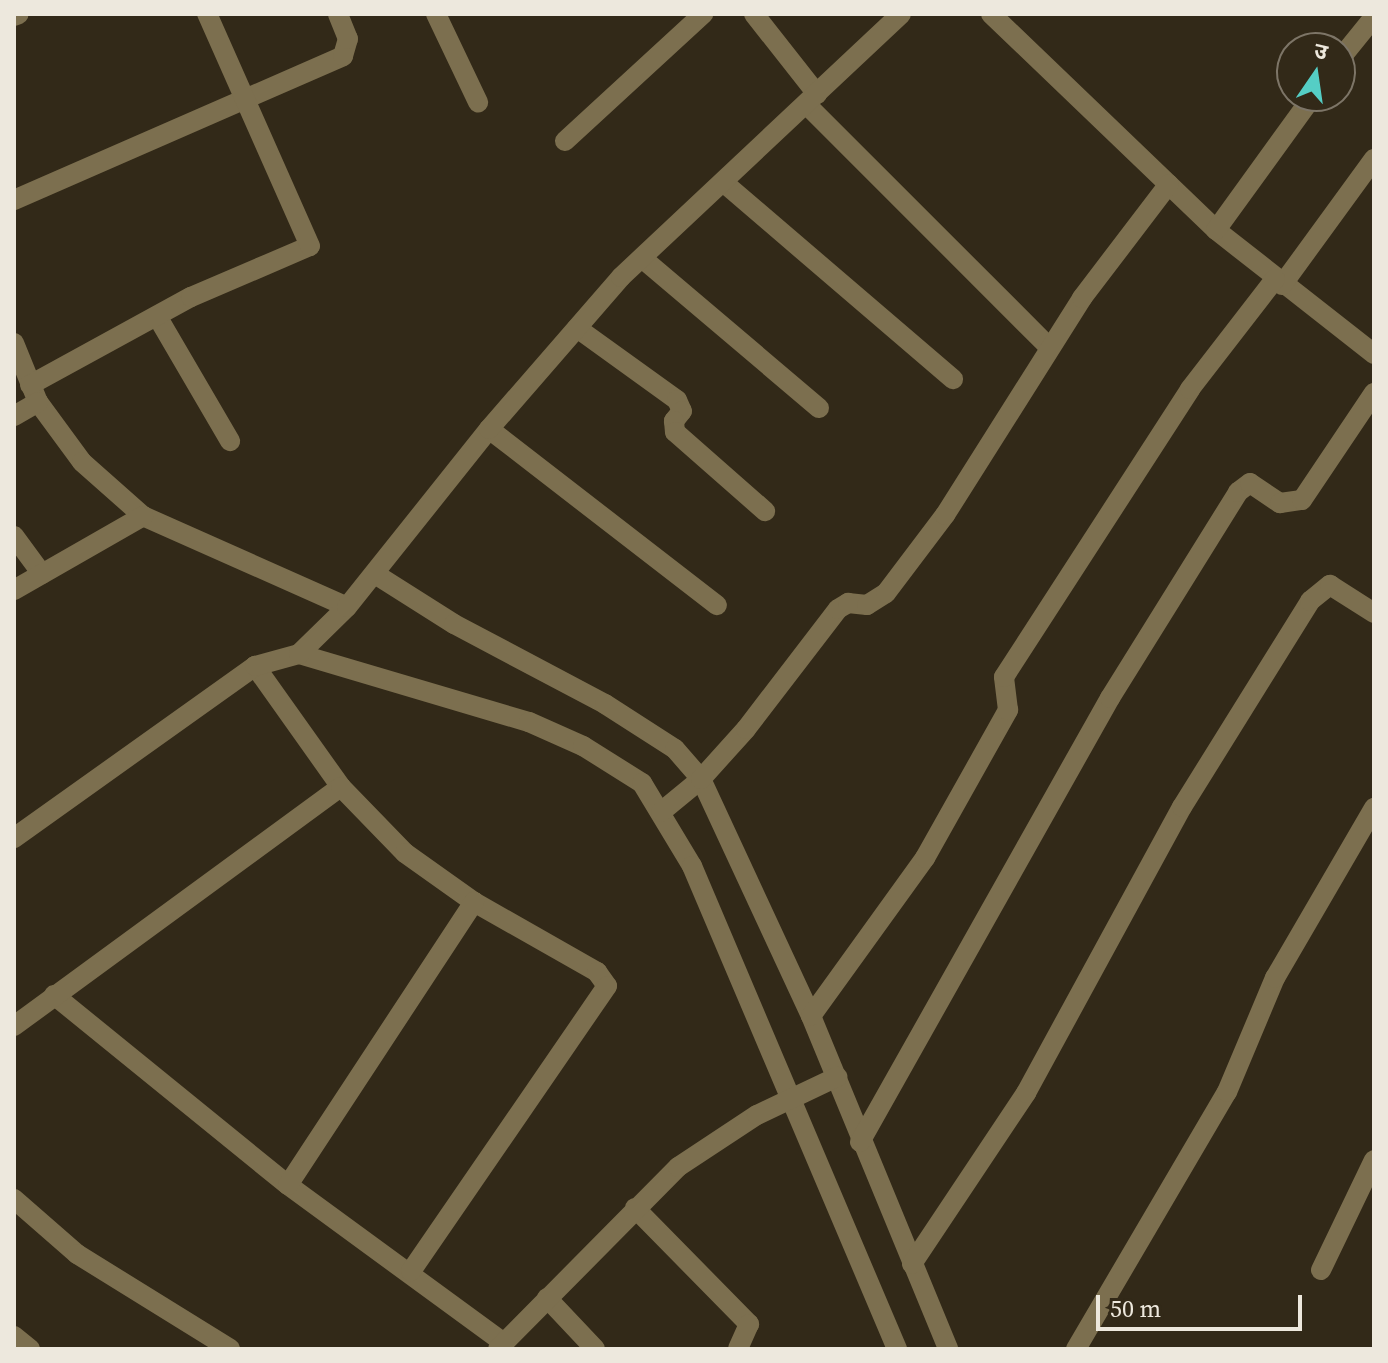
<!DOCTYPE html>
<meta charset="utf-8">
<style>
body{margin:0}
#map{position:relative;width:1388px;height:1363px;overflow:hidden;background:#322918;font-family:"Source Serif 4","Noto Sans Devanagari",serif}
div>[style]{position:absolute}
.minor>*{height:20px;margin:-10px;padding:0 10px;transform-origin:10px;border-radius:10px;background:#7c6f4f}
span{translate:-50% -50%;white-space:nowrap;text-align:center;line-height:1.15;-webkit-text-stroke:7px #322918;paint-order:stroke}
.frame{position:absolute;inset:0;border:16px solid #ede8dd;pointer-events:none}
.north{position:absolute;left:1276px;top:32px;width:80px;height:80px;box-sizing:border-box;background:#322918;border:2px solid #7d7567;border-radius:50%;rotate:13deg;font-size:22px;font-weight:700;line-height:32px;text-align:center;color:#ede8dd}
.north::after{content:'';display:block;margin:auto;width:28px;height:36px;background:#55cec5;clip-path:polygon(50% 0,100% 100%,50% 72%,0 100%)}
.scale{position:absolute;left:1096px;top:1295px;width:206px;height:36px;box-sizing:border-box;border:4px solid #ede8dd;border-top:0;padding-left:10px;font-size:24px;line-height:28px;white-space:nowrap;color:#ede8dd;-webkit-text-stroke:6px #322918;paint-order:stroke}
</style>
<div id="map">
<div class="minor">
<div style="left:436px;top:14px;width:98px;rotate:64.5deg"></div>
<div style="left:754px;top:14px;width:102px;rotate:51.8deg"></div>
<div style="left:991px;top:14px;width:312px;rotate:43.8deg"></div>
<div style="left:1216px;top:230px;width:201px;rotate:38.1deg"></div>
<div style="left:14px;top:16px;width:5px;rotate:-22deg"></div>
<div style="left:1340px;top:59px;width:54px;rotate:-51deg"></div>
<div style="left:806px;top:104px;width:344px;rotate:45deg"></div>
<div style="left:565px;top:141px;width:188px;rotate:-42.6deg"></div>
<div style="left:723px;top:182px;width:303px;rotate:40.6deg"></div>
<div style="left:14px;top:200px;width:359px;rotate:-23.6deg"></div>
<div style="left:343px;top:56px;width:18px;rotate:-74deg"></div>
<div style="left:348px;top:39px;width:27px;rotate:-112deg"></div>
<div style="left:1216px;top:230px;width:165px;rotate:-54.1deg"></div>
<div style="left:642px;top:258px;width:232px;rotate:40.3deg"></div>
<div style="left:1282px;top:285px;width:156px;rotate:-53.9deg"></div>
<div style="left:157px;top:316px;width:145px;rotate:59.7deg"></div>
<div style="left:577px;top:328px;width:123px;rotate:35.8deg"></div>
<div style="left:677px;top:400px;width:12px;rotate:66deg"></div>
<div style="left:682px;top:411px;width:13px;rotate:129deg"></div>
<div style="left:674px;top:421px;width:11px;rotate:85deg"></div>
<div style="left:675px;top:432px;width:120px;rotate:41.3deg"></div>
<div style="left:14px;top:343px;width:64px;rotate:67.9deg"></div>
<div style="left:38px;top:402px;width:74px;rotate:53.7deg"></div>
<div style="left:82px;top:462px;width:81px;rotate:41.5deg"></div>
<div style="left:143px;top:516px;width:223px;rotate:24deg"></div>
<div style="left:30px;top:385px;width:183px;rotate:-28.7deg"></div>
<div style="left:191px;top:297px;width:129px;rotate:-23.2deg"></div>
<div style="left:310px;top:246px;width:254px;rotate:-113.9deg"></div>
<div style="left:14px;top:416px;width:28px;rotate:-30deg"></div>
<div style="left:489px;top:429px;width:288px;rotate:37.7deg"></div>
<div style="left:14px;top:536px;width:47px;rotate:53.6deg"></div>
<div style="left:375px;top:574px;width:93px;rotate:32.3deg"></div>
<div style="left:454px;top:624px;width:171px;rotate:27.9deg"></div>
<div style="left:605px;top:704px;width:83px;rotate:32.7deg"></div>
<div style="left:675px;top:749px;width:40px;rotate:49deg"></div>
<div style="left:701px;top:779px;width:261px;rotate:65.1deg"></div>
<div style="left:811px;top:1016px;width:360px;rotate:67.6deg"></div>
<div style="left:14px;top:590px;width:149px;rotate:-29.8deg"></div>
<div style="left:299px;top:654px;width:240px;rotate:16.5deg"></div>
<div style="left:529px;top:722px;width:59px;rotate:24deg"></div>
<div style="left:583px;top:746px;width:70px;rotate:32.1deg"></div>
<div style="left:642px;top:783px;width:97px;rotate:58.9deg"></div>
<div style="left:692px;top:866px;width:525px;rotate:67deg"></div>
<div style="left:255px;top:666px;width:148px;rotate:54.6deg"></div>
<div style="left:661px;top:812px;width:52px;rotate:-39.5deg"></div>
<div style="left:701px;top:779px;width:67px;rotate:-48deg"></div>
<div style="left:746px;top:729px;width:151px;rotate:-52.5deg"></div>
<div style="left:838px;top:609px;width:12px;rotate:-31deg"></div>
<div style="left:848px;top:603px;width:19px;rotate:6deg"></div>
<div style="left:867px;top:605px;width:22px;rotate:-32deg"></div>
<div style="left:886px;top:593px;width:98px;rotate:-52.9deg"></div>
<div style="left:945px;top:515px;width:257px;rotate:-57.7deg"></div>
<div style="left:1082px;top:298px;width:143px;rotate:-52.7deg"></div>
<div style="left:14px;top:838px;width:296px;rotate:-35.5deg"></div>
<div style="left:255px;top:666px;width:46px;rotate:-15.3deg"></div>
<div style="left:299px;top:654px;width:67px;rotate:-44.4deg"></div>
<div style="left:347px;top:607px;width:228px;rotate:-51.4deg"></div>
<div style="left:489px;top:429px;width:201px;rotate:-49deg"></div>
<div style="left:621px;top:277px;width:384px;rotate:-43.2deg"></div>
<div style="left:54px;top:995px;width:301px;rotate:39.1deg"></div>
<div style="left:288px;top:1185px;width:268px;rotate:36.2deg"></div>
<div style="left:811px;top:1016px;width:195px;rotate:-54.2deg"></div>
<div style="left:925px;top:858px;width:170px;rotate:-60.7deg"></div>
<div style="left:1008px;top:710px;width:33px;rotate:-97deg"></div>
<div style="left:1004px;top:677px;width:343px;rotate:-57.1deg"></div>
<div style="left:1190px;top:389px;width:139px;rotate:-52.3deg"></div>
<div style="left:14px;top:1026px;width:405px;rotate:-36.2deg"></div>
<div style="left:341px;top:787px;width:92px;rotate:45.9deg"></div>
<div style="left:405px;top:853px;width:85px;rotate:35.4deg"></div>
<div style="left:474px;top:902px;width:142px;rotate:29.6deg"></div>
<div style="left:597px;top:972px;width:17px;rotate:54deg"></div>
<div style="left:607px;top:986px;width:346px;rotate:124.5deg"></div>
<div style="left:860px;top:1142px;width:510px;rotate:-60.62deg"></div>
<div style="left:1110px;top:698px;width:243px;rotate:-58.1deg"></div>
<div style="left:1238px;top:492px;width:15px;rotate:-37deg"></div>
<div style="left:1250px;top:483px;width:36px;rotate:34deg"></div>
<div style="left:1280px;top:503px;width:22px;rotate:-8deg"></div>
<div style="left:1302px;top:500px;width:129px;rotate:-56.1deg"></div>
<div style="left:288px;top:1185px;width:339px;rotate:-56.7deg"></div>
<div style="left:14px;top:1199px;width:84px;rotate:41.1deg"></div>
<div style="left:77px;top:1254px;width:180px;rotate:31.8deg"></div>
<div style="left:635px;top:1208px;width:163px;rotate:45.5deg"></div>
<div style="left:749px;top:1324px;width:27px;rotate:114deg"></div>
<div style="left:912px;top:1264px;width:206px;rotate:-56.3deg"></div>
<div style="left:1026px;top:1093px;width:326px;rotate:-61.4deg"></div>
<div style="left:1182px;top:807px;width:243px;rotate:-58.1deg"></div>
<div style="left:1310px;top:601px;width:26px;rotate:-39deg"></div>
<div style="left:1330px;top:585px;width:52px;rotate:32.5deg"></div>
<div style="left:1321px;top:1270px;width:122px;rotate:-64.3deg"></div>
<div style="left:547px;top:1298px;width:70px;rotate:46.7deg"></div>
<div style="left:14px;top:1336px;width:21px;rotate:39deg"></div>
<div style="left:498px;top:1349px;width:256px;rotate:-45.3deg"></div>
<div style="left:678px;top:1167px;width:95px;rotate:-33.4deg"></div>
<div style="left:757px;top:1115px;width:89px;rotate:-25.4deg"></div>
<div style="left:1076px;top:1349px;width:298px;rotate:-59.6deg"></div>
<div style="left:1227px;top:1092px;width:124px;rotate:-67.2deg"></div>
<div style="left:1275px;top:978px;width:197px;rotate:-59.8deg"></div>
</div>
<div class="frame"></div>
<div class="north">उ</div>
<div class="scale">50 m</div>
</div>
